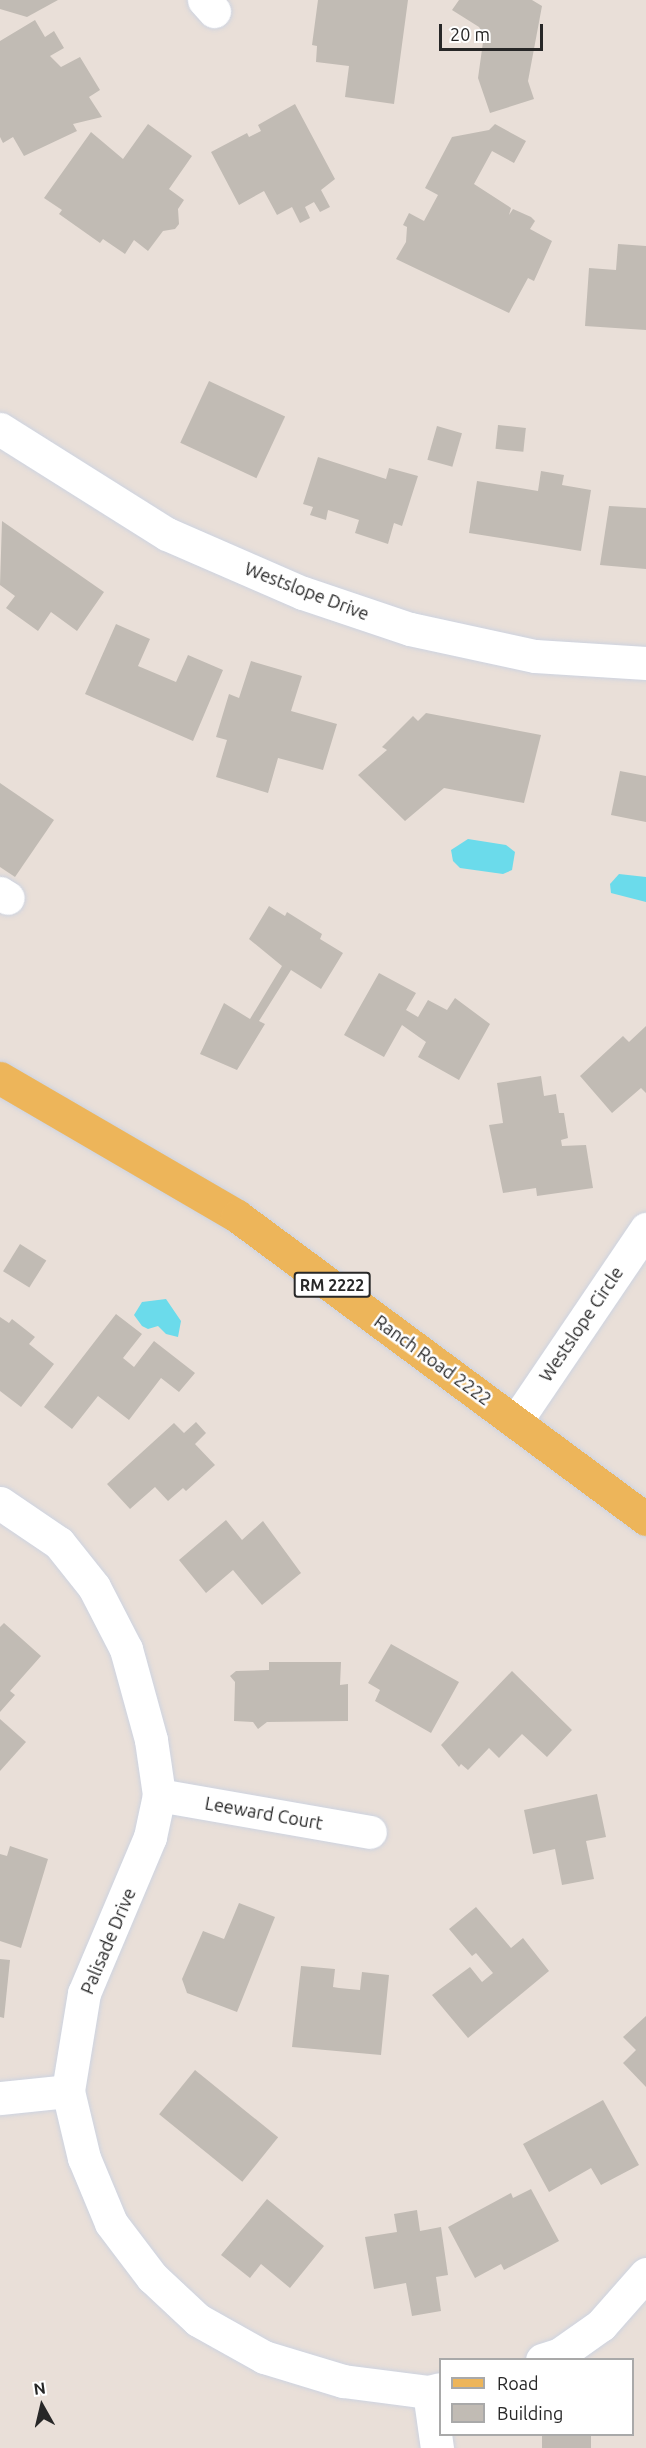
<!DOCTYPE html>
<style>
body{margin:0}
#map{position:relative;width:646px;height:2448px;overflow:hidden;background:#e9dfd8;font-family:Ubuntu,sans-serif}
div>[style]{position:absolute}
.water>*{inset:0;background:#6bdbeb}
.building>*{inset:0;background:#c1bbb4;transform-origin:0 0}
.roads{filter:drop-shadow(0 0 2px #cdd3e0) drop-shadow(0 0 2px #cdd3e0)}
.minor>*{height:33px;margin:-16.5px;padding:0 16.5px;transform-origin:16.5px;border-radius:16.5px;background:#fff}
.major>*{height:33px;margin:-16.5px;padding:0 16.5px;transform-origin:16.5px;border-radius:16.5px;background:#edb55a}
span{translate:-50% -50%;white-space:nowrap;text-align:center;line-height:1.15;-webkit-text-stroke:5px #fff;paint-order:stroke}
.shield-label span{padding:2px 4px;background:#fff;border:2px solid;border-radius:4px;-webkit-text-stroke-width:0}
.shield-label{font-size:16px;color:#272727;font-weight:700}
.street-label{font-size:18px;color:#272727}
.legend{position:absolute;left:439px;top:2358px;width:195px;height:78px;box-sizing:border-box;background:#fff;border:2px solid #a9a9a9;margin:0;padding:8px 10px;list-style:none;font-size:18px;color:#272727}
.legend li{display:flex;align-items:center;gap:12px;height:30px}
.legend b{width:30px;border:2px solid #a9a9a9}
.north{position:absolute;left:12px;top:2376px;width:60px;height:60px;-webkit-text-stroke:4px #fff;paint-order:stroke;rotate:352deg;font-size:16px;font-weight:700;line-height:24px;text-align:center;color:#272727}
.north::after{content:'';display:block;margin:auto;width:21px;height:27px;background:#272727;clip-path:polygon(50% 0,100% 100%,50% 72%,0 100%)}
.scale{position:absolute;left:439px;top:24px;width:104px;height:27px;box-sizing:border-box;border:3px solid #272727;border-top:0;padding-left:8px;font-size:18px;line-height:21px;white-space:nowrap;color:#272727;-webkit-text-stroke:4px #fff;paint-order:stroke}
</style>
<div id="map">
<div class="water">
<div style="clip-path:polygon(468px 839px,506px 845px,515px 852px,512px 870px,503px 874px,460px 868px,453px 861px,451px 850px)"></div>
<div style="clip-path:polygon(619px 874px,646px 877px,646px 902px,611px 893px,610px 884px)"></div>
<div style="clip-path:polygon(166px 1299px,181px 1321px,178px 1337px,166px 1334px,158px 1326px,148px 1329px,142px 1326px,134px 1315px,142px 1302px)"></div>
</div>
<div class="building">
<div style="clip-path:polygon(0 0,58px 0,27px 17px,0 9px)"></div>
<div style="clip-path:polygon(318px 0,408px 0,394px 104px,345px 97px,349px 66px,316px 62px,317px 46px,312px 45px)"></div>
<div style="clip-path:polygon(459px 0,532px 0,542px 6px,528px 81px,534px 99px,490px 113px,478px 78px,484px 35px,479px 27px,452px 10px)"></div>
<div style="clip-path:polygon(35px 20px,45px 37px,54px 31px,64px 48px,50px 56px,61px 67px,80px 57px,100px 90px,89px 97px,102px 117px,73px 124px,77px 131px,24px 156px,13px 137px,3px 143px,0 137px,0 41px)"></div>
<div style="clip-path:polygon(295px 104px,335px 179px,321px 190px,330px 207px,320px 212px,314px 202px,305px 207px,310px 218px,300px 223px,292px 207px,277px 215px,264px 191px,239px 205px,211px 152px,247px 133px,249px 137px,261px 131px,258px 125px)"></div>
<div style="clip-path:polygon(148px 124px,192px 156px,169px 189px,184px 200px,178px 209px,179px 224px,175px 229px,163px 231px,148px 251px,134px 240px,125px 254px,103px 239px,100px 243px,59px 214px,62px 210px,44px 198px,91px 132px,123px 159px)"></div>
<div style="clip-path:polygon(495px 124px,526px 141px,514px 163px,492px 151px,474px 184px,511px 208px,509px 215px,513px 209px,531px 217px,535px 221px,530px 229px,552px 241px,534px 281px,528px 278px,509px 313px,396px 259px,406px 242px,407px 227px,403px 225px,409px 213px,424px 221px,438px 195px,425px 188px,452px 137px,489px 130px)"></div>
<div style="clip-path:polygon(618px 244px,646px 246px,646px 330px,585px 326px,589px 268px,616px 270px)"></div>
<div style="left:209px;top:381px;width:84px;height:68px;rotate:25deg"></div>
<div style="left:498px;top:425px;width:28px;height:24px;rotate:6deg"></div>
<div style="left:437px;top:426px;width:26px;height:35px;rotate:16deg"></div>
<div style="clip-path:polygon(318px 457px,386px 479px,389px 468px,418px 476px,402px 526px,394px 523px,388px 544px,355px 533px,359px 520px,328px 510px,326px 520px,310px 515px,313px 507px,303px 504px)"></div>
<div style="clip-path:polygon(541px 471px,564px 475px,562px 485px,591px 490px,581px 551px,469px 533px,477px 481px,538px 491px)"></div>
<div style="clip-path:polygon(609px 506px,646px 508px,646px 569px,600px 565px)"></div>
<div style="clip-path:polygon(2px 521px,104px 592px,77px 631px,51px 612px,38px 631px,6px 608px,15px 596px,0 585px)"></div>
<div style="clip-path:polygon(116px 624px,150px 639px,138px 666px,176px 682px,188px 655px,223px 670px,193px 741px,85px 694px)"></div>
<div style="clip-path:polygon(251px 661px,302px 676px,291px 711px,337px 724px,323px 770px,278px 758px,268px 793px,216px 777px,227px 740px,216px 737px,229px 694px,239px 698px)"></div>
<div style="clip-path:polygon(426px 713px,541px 735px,524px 803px,444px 788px,405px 821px,358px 775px,387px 750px,382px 747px,413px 716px,418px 721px)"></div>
<div style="clip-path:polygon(620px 771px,646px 776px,646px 822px,611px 815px)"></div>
<div style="clip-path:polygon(0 783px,54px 820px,15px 877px,0 867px)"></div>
<div style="clip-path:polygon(269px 906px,285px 916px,287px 912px,322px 934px,320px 939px,343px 953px,321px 989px,291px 970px,259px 1021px,265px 1024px,237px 1070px,200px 1054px,224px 1003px,250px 1019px,282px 966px,249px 939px)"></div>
<div style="clip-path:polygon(379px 973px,416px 993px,406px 1010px,418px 1017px,428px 1000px,447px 1010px,455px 998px,490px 1024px,459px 1080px,418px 1057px,426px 1042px,402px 1025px,384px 1057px,344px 1035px)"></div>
<div style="clip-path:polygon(646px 1026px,646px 1093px,641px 1088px,612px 1113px,580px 1076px,623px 1036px,629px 1042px)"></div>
<div style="clip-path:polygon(541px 1076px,544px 1096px,556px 1094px,559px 1113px,564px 1113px,568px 1138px,561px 1140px,562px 1146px,586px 1145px,593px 1188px,537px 1196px,536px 1188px,503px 1193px,489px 1125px,503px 1123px,497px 1083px)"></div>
<div style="left:20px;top:1244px;width:31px;height:32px;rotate:32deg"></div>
<div style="clip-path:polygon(116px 1314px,142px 1334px,123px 1358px,134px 1367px,154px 1341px,195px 1373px,179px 1392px,161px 1378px,129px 1420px,98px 1396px,72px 1429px,44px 1407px)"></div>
<div style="clip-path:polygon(0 1317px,9px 1323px,12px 1319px,35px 1337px,29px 1344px,54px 1364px,21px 1407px,0 1391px)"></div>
<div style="clip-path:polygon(196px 1422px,206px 1433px,195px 1444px,215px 1465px,186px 1491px,183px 1488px,168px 1501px,155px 1487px,130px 1509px,107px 1484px,174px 1423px,184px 1433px)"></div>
<div style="clip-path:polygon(226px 1520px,242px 1540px,263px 1521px,301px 1573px,262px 1605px,233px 1570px,206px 1593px,179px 1560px)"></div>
<div style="clip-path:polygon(4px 1623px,41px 1656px,10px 1691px,15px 1695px,0 1712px,0 1627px)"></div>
<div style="clip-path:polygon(391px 1644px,459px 1682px,431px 1733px,375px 1701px,380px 1690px,368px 1683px)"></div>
<div style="clip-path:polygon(269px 1662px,341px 1662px,340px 1685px,348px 1684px,348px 1721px,267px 1722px,258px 1729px,253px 1722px,234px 1721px,235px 1682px,230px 1676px,236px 1671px,269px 1670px)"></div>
<div style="clip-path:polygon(512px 1671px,572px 1730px,547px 1757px,522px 1734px,499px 1758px,489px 1748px,468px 1770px,461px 1764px,459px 1767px,441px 1745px)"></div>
<div style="clip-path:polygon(0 1719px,26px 1742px,0 1771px)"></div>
<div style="clip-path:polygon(597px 1794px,606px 1837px,586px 1841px,594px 1879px,562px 1885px,555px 1849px,533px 1854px,524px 1810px)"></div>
<div style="clip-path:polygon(10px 1846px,48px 1859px,21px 1948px,0 1941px,0 1854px,7px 1856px)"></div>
<div style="clip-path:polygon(239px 1903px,275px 1917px,237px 2012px,187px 1993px,182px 1979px,203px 1931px,224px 1939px)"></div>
<div style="clip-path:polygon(476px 1907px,511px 1948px,523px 1938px,549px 1971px,468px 2038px,432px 1995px,470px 1967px,482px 1982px,493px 1973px,476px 1953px,472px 1956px,449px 1929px)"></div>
<div style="clip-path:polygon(0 1959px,10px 1960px,4px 2018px,0 2017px)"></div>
<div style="clip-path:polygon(301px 1966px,335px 1969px,333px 1987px,339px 1988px,360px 1990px,362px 1972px,389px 1975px,381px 2055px,292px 2047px)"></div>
<div style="clip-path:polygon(646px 2016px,646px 2087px,623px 2063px,636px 2050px,623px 2037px)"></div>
<div style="left:195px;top:2070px;width:107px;height:57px;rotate:39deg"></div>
<div style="clip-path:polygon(603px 2100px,639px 2165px,601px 2185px,591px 2168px,549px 2192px,523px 2144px)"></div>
<div style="clip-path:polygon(531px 2189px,559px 2241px,504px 2270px,501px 2264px,475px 2278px,448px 2227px,511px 2193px,513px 2198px)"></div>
<div style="clip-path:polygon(267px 2199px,324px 2246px,290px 2288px,261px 2264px,250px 2278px,221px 2255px)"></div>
<div style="clip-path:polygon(417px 2210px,420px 2231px,441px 2227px,448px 2275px,436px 2277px,441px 2311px,412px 2316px,406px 2283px,374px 2289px,365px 2237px,397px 2232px,394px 2214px)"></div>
<div style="left:542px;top:2434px;width:49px;height:14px"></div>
</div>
<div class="roads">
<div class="minor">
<div style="left:204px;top:0;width:15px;rotate:48deg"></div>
<div style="left:0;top:429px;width:197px;rotate:32.2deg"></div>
<div style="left:167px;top:534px;width:148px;rotate:23.5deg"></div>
<div style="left:303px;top:593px;width:113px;rotate:18.6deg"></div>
<div style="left:410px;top:629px;width:128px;rotate:12.2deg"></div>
<div style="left:535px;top:656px;width:111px;rotate:3.6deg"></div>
<div style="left:0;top:893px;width:9px;rotate:32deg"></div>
<div style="left:516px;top:1421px;width:232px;rotate:-55.9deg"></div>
<div style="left:0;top:1503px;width:71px;rotate:34.1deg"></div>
<div style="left:59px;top:1543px;width:56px;rotate:51.5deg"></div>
<div style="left:94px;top:1587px;width:70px;rotate:62.7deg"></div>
<div style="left:126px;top:1649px;width:94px;rotate:74.6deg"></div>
<div style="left:151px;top:1740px;width:56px;rotate:81.7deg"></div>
<div style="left:159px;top:1795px;width:43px;rotate:102.1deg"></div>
<div style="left:150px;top:1837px;width:169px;rotate:112.9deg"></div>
<div style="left:84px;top:1993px;width:99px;rotate:99.3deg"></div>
<div style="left:68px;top:2091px;width:69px;rotate:76.6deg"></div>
<div style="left:84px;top:2158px;width:70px;rotate:67.4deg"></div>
<div style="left:111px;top:2223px;width:68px;rotate:52.8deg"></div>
<div style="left:152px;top:2277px;width:63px;rotate:43.1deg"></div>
<div style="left:198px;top:2320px;width:76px;rotate:29.3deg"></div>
<div style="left:264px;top:2357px;width:83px;rotate:16.9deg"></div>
<div style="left:343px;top:2381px;width:87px;rotate:7.3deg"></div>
<div style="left:429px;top:2392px;width:11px;rotate:-15deg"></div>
<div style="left:159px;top:1795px;width:214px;rotate:9.9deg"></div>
<div style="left:0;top:2098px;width:68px;rotate:-5.9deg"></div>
<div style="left:542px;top:2360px;width:19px;rotate:-18deg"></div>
<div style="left:560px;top:2354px;width:50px;rotate:-35.3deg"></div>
<div style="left:601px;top:2325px;width:68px;rotate:-48.6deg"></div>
<div style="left:429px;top:2392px;width:57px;rotate:81.9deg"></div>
</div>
<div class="major">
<div style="left:0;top:1078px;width:274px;rotate:30.2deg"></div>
<div style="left:237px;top:1216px;width:509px;rotate:36.53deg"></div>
</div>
</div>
<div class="shield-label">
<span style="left:332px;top:1285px">RM 2222</span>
</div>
<div class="street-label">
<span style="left:307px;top:591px;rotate:21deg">Westslope Drive</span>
<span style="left:581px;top:1324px;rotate:-56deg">Westslope Circle</span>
<span style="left:433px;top:1360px;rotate:36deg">Ranch Road 2222</span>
<span style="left:264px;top:1813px;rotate:10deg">Leeward Court</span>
<span style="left:108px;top:1941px;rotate:-67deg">Palisade Drive</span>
</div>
<ul class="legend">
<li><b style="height:8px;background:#edb55a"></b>Road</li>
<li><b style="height:16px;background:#c1bbb4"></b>Building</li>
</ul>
<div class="north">N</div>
<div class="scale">20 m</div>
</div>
